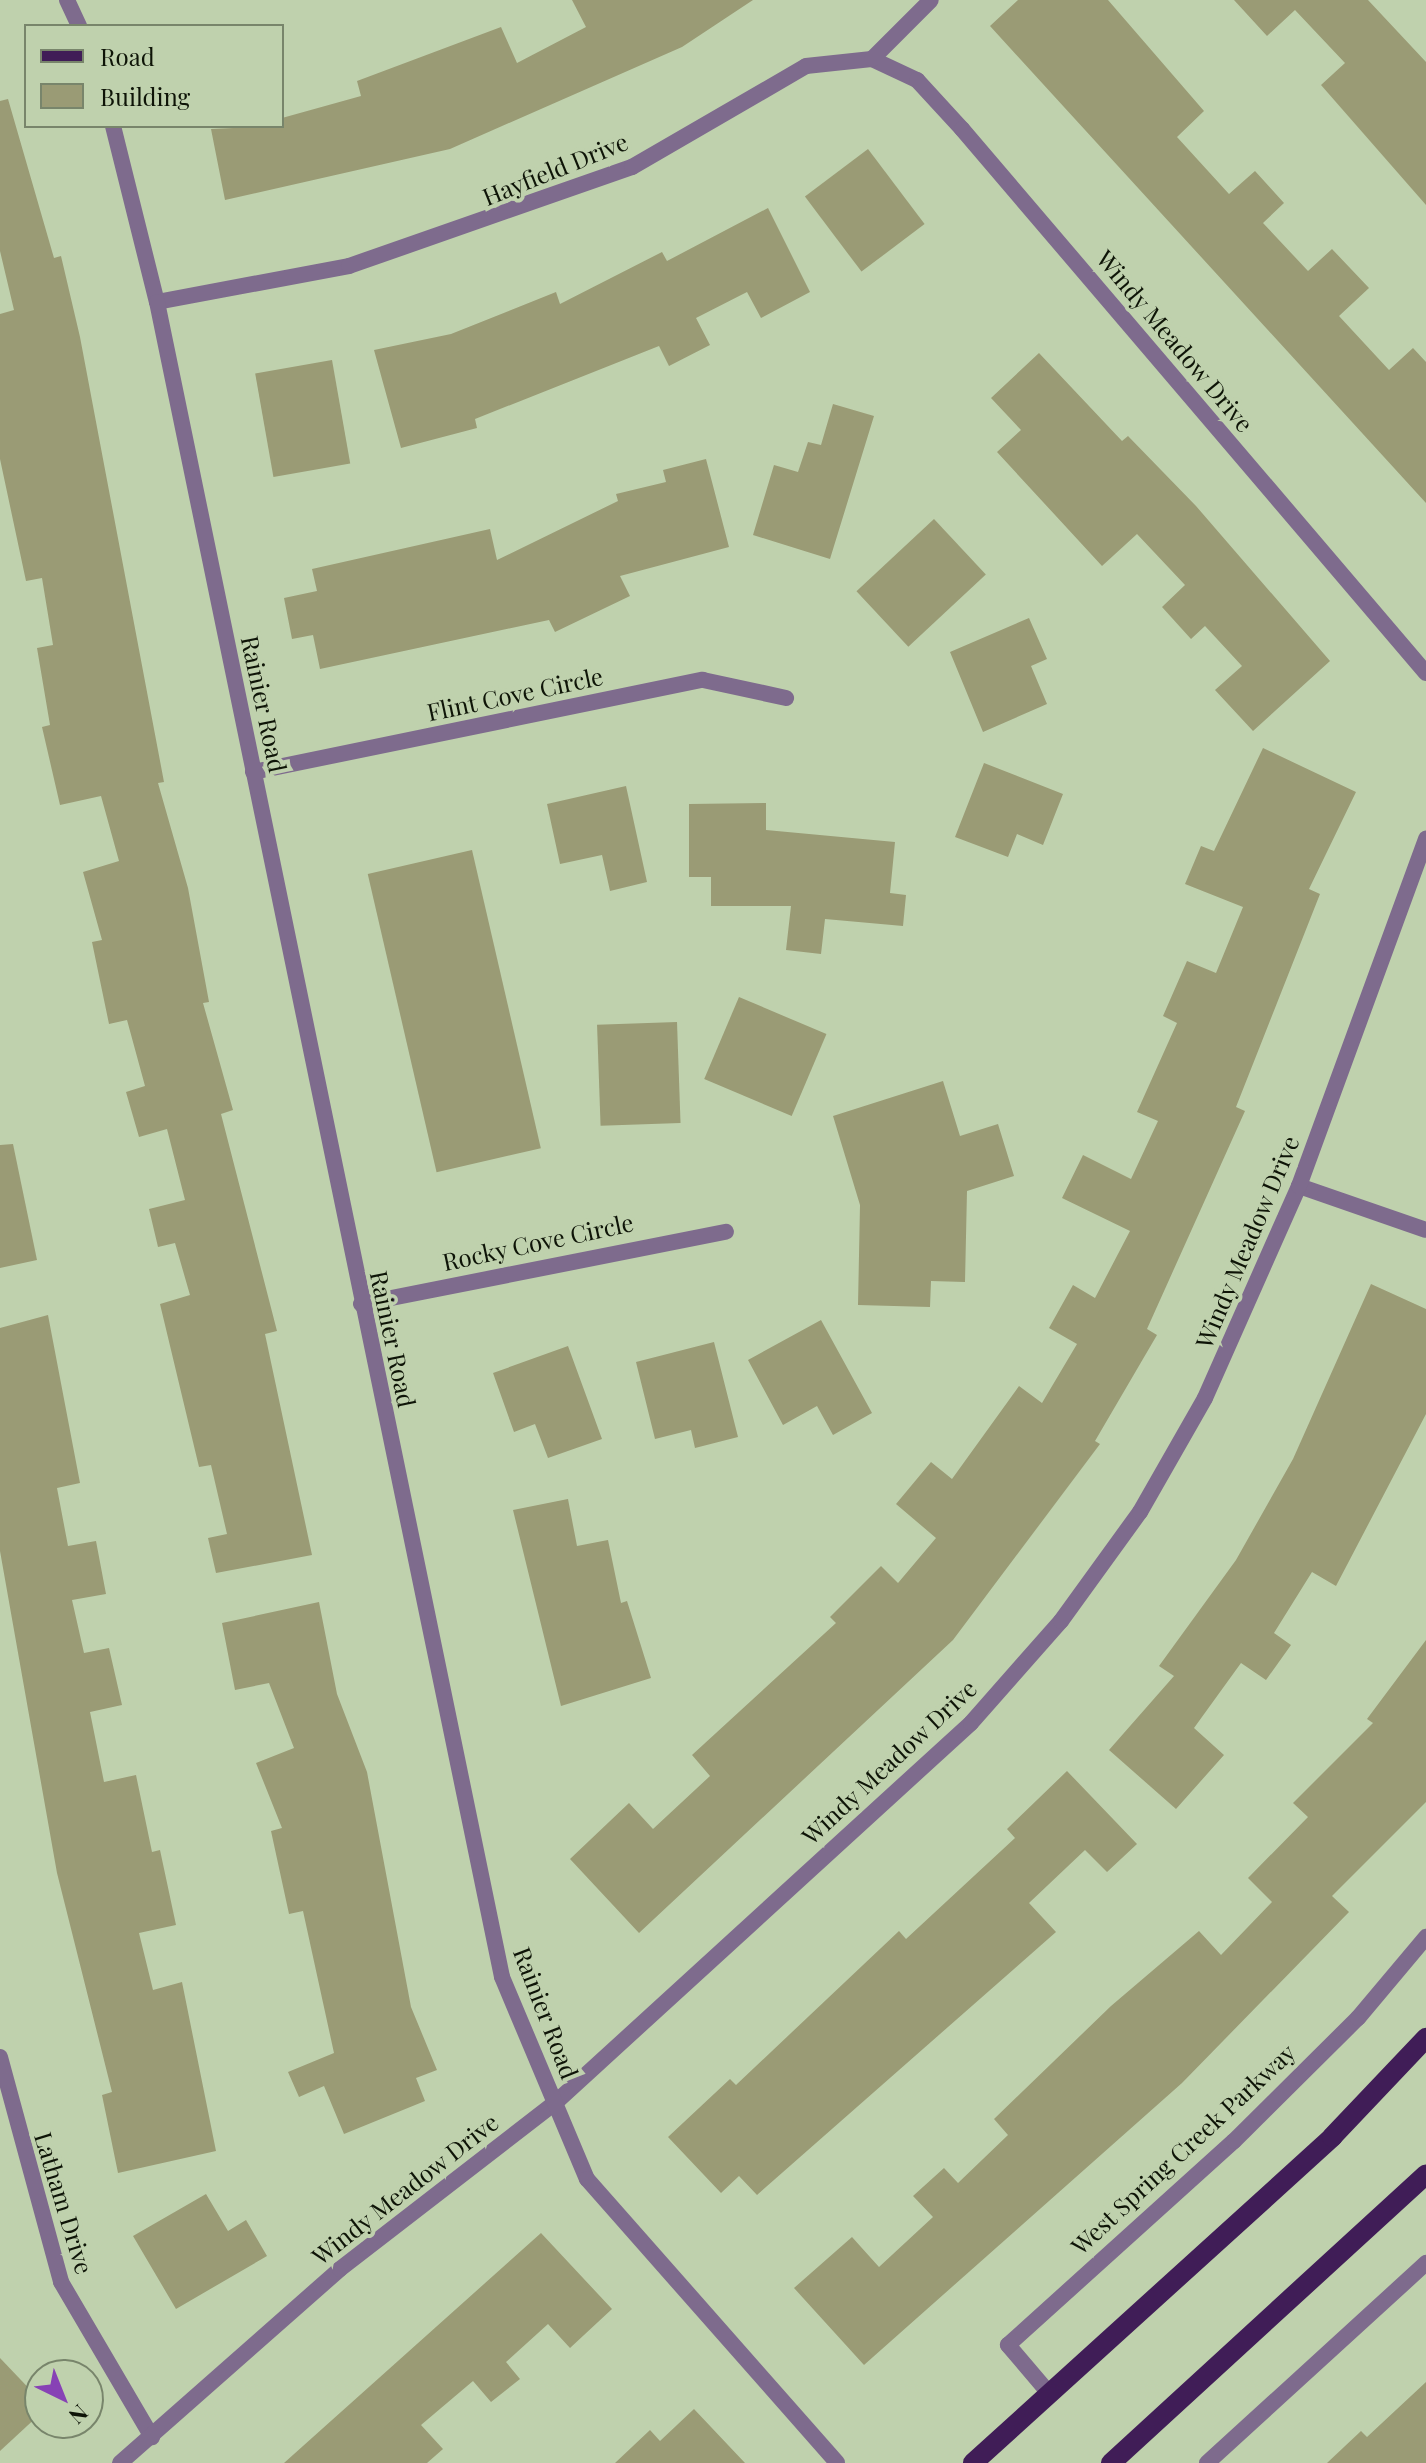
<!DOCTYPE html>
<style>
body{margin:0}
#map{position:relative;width:1426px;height:2463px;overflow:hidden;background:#bfd1ad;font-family:"Playfair Display",serif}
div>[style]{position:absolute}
.building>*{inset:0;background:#9a9b75;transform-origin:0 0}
.minor>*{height:16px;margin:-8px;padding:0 8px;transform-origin:8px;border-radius:8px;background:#7e6b8d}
.tertiary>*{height:16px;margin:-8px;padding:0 8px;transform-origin:8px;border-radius:8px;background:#7e6b8d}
.primary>*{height:20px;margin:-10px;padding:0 10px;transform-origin:10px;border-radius:10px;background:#401d57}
span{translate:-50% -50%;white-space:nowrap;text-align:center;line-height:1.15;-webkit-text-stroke:8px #bfd1ad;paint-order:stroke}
.street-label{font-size:24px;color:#0e1407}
.legend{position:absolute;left:24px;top:24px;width:260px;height:104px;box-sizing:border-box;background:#bfd1ad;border:2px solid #78856b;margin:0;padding:10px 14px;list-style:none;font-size:24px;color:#0e1407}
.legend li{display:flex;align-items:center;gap:16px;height:40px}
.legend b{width:40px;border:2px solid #78856b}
.north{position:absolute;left:24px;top:2359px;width:80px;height:80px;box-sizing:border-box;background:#bfd1ad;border:2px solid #78856b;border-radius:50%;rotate:137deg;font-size:22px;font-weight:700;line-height:32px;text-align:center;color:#0e1407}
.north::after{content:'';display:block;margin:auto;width:28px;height:36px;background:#8742b5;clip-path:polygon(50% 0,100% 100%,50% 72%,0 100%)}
</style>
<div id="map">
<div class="building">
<div style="clip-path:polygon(572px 0,753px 0,682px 47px,450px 149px,225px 200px,211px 129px,282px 126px,282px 118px,361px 96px,357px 81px,501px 27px,517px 63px,586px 27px)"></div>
<div style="clip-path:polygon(1018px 0,1108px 0,1204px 111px,1177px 137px,1229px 194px,1255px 171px,1284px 203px,1263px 223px,1308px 271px,1332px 249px,1369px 288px,1339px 316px,1389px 370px,1413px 348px,1426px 362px,1426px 503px,990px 26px)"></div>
<div style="clip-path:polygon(1234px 0,1368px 0,1426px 62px,1426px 205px,1321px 85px,1345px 63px,1295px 10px,1267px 36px)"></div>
<div style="clip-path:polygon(8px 99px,54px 258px,61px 256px,80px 337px,164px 782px,158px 783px,188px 888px,209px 1002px,203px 1003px,233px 1110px,221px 1114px,277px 1331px,265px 1334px,312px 1555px,216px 1573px,208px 1538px,227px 1534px,211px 1465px,199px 1467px,160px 1304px,190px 1295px,175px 1243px,158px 1247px,149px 1209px,185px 1200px,167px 1129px,139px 1137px,126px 1092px,145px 1086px,127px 1020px,109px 1024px,92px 942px,102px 940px,83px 872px,119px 861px,101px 796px,60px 805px,42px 727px,50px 725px,37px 648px,53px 645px,42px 578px,26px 581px,0 459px,0 314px,14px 310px,0 251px,0 101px)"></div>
<div style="left:868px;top:149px;width:94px;height:79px;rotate:53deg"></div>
<div style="clip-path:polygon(768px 208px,810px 292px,761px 318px,747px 292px,696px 318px,710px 345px,669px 366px,659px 346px,475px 419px,477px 428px,401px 448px,374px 350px,451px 334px,556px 292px,560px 304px,662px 252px,667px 261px)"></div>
<div style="clip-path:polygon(1039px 353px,1122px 441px,1128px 436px,1196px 506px,1330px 661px,1253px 731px,1215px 690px,1242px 666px,1205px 626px,1191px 639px,1162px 607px,1185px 585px,1137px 534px,1102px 566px,997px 452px,1021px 430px,991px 398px)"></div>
<div style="left:332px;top:360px;width:105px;height:78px;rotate:80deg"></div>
<div style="clip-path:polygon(833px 404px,874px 416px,830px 559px,753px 535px,774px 465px,798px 472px,808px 442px,821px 445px)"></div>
<div style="clip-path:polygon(706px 459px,729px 547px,620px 576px,630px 596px,555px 632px,549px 620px,320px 669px,313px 635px,292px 639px,284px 598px,317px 591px,312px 569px,490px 529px,497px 560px,618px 501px,616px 494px,666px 482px,663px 470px)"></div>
<div style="left:934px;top:519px;width:76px;height:106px;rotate:47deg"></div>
<div style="clip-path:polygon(1029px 618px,1047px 659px,1031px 666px,1047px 704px,983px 732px,950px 652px)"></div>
<div style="clip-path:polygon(1263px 748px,1356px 792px,1309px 889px,1320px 894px,1236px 1107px,1245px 1111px,1147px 1329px,1157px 1335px,1095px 1441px,1100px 1444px,953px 1640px,639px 1933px,570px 1859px,629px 1803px,653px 1829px,710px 1776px,692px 1755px,836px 1623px,830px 1617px,881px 1566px,898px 1583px,936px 1538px,896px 1504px,931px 1462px,952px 1479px,1019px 1386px,1042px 1403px,1077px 1344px,1049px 1328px,1073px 1285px,1095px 1298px,1130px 1231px,1062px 1198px,1083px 1155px,1131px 1179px,1158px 1121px,1137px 1112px,1177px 1023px,1163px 1016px,1187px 961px,1216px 973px,1243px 907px,1185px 884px,1201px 846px,1214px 851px)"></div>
<div style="clip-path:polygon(984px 763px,1063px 794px,1043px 845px,1017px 834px,1008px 857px,955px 837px)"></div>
<div style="clip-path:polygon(626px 786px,647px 882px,610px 891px,602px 855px,560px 864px,547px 804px)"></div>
<div style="clip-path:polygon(766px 803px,766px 830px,895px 842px,890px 893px,906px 895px,903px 926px,825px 919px,821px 954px,786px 950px,791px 906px,711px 906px,711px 877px,689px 877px,689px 804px)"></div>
<div style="left:472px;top:850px;width:306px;height:107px;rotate:77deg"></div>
<div style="left:739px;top:997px;width:95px;height:89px;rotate:23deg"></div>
<div style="left:677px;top:1022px;width:101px;height:80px;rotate:88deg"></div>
<div style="clip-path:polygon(943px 1081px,960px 1136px,998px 1124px,1014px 1176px,967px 1191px,965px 1282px,931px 1281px,930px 1307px,858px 1305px,860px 1205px,833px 1116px)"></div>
<div style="clip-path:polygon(13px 1144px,37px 1260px,0 1268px,0 1145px)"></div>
<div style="clip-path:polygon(1371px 1284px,1426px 1309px,1426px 1414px,1336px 1586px,1312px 1572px,1274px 1633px,1291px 1645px,1266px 1680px,1241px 1663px,1194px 1728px,1224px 1755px,1176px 1809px,1109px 1750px,1174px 1676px,1159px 1666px,1236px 1560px,1293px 1459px)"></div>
<div style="clip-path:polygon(48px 1315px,80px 1483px,57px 1488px,68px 1546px,96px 1541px,106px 1594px,72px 1600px,84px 1653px,109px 1648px,122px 1705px,90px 1712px,104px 1782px,136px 1775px,152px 1852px,160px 1850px,176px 1925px,139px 1933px,153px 1990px,182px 1982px,216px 2151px,118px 2173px,102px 2095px,112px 2092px,57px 1873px,0 1551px,0 1328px)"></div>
<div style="clip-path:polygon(821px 1320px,872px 1413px,833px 1435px,817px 1406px,783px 1425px,748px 1360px)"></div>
<div style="clip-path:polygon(714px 1342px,738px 1437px,695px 1448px,691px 1430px,655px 1439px,636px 1362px)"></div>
<div style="clip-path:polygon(568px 1346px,602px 1439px,548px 1458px,535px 1424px,514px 1432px,493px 1373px)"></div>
<div style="clip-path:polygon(568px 1499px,577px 1546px,608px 1540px,621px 1603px,627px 1601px,651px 1678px,561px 1706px,513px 1510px)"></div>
<div style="clip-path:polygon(319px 1602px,337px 1694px,367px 1772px,411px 2007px,437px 2070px,416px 2078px,425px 2101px,344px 2134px,324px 2086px,299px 2097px,288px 2072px,334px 2053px,303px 1911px,289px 1914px,271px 1831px,282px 1828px,256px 1763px,294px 1748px,269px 1683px,235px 1690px,222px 1623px)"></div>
<div style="clip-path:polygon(1426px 1640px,1426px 1802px,1332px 1896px,1349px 1912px,1182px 2083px,864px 2365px,794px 2288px,852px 2237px,879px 2267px,933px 2217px,913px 2196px,944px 2168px,958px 2183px,1008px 2135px,994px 2119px,1111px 2006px,1199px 1931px,1221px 1955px,1272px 1902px,1248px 1878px,1308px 1817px,1293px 1803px,1373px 1723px,1367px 1719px)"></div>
<div style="clip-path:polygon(1067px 1771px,1137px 1844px,1107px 1872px,1085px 1850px,1029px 1903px,1056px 1932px,757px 2195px,739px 2176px,721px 2193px,668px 2137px,730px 2079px,736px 2085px,899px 1931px,906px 1939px,1015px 1838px,1007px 1829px)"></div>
<div style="clip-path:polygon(206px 2194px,228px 2231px,246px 2220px,267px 2256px,176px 2309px,133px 2236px)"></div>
<div style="clip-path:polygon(541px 2233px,612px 2309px,570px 2348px,548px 2324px,506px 2362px,520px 2379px,491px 2402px,473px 2381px,421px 2425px,443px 2449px,427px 2463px,284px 2463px)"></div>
<div style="clip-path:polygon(0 2358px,40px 2400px,40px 2414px,0 2451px)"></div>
<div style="clip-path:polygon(1426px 2382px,1426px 2463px,1327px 2463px,1361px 2431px,1367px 2437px)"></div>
<div style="clip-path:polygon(694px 2409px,745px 2463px,615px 2463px,650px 2430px,660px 2441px)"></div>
</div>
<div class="minor">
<div style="left:872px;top:59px;width:50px;rotate:25deg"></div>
<div style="left:917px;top:80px;width:67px;rotate:47.4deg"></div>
<div style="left:962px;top:129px;width:715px;rotate:49.54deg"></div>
<div style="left:157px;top:302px;width:195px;rotate:-10.6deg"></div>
<div style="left:349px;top:266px;width:300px;rotate:-19.3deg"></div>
<div style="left:632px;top:167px;width:201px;rotate:-30.1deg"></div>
<div style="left:806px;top:66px;width:66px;rotate:-6.1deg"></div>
<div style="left:872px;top:59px;width:83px;rotate:-45deg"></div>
<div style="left:253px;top:772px;width:459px;rotate:-11.6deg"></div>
<div style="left:703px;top:680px;width:85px;rotate:12.2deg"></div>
<div style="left:1299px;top:1186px;width:134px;rotate:19.1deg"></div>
<div style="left:361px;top:1304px;width:372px;rotate:-11.2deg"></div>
<div style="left:0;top:2057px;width:233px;rotate:74.8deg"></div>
<div style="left:61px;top:2282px;width:180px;rotate:59.6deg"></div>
<div style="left:1048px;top:2392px;width:62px;rotate:-130.4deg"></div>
<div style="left:1008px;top:2345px;width:304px;rotate:-42.1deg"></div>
<div style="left:1234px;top:2141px;width:175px;rotate:-44.8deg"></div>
<div style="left:1358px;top:2018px;width:106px;rotate:-50deg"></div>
<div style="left:120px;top:2463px;width:293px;rotate:-41.4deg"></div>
<div style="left:340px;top:2269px;width:272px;rotate:-37.7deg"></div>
<div style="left:555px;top:2103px;width:563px;rotate:-42.41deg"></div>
<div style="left:971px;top:1723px;width:136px;rotate:-48.6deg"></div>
<div style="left:1061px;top:1621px;width:135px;rotate:-54.1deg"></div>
<div style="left:1140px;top:1512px;width:131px;rotate:-60.3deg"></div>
<div style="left:1205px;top:1398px;width:232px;rotate:-66.1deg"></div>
<div style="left:1299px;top:1186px;width:370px;rotate:-69.9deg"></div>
<div style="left:1207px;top:2463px;width:297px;rotate:-42.4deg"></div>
</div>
<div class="tertiary">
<div style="left:67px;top:0;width:29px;rotate:65deg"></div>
<div style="left:113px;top:126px;width:181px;rotate:76deg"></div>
<div style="left:157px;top:302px;width:1710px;rotate:78.36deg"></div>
<div style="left:502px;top:1977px;width:219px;rotate:67.2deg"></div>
<div style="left:587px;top:2179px;width:378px;rotate:48.6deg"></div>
</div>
<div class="primary">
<div style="left:973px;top:2463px;width:485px;rotate:-42.2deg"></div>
<div style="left:1332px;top:2137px;width:137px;rotate:-46.5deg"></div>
<div style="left:1111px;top:2463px;width:427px;rotate:-42.5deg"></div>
</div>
<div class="street-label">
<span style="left:555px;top:169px;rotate:-22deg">Hayfield Drive</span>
<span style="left:1175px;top:341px;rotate:50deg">Windy Meadow Drive</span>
<span style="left:515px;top:694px;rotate:-12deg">Flint Cove Circle</span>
<span style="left:264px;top:704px;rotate:78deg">Rainier Road</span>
<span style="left:538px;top:1242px;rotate:-12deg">Rocky Cove Circle</span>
<span style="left:1247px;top:1242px;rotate:-67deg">Windy Meadow Drive</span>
<span style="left:393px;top:1339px;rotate:78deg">Rainier Road</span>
<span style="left:889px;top:1762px;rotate:-43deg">Windy Meadow Drive</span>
<span style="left:546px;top:2013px;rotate:69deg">Rainier Road</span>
<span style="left:1183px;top:2149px;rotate:-43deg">West Spring Creek Parkway</span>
<span style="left:405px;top:2189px;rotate:-38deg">Windy Meadow Drive</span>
<span style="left:64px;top:2203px;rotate:73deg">Latham Drive</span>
</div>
<ul class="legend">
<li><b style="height:10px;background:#401d57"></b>Road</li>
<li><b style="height:22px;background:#9a9b75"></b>Building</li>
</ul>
<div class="north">N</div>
</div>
